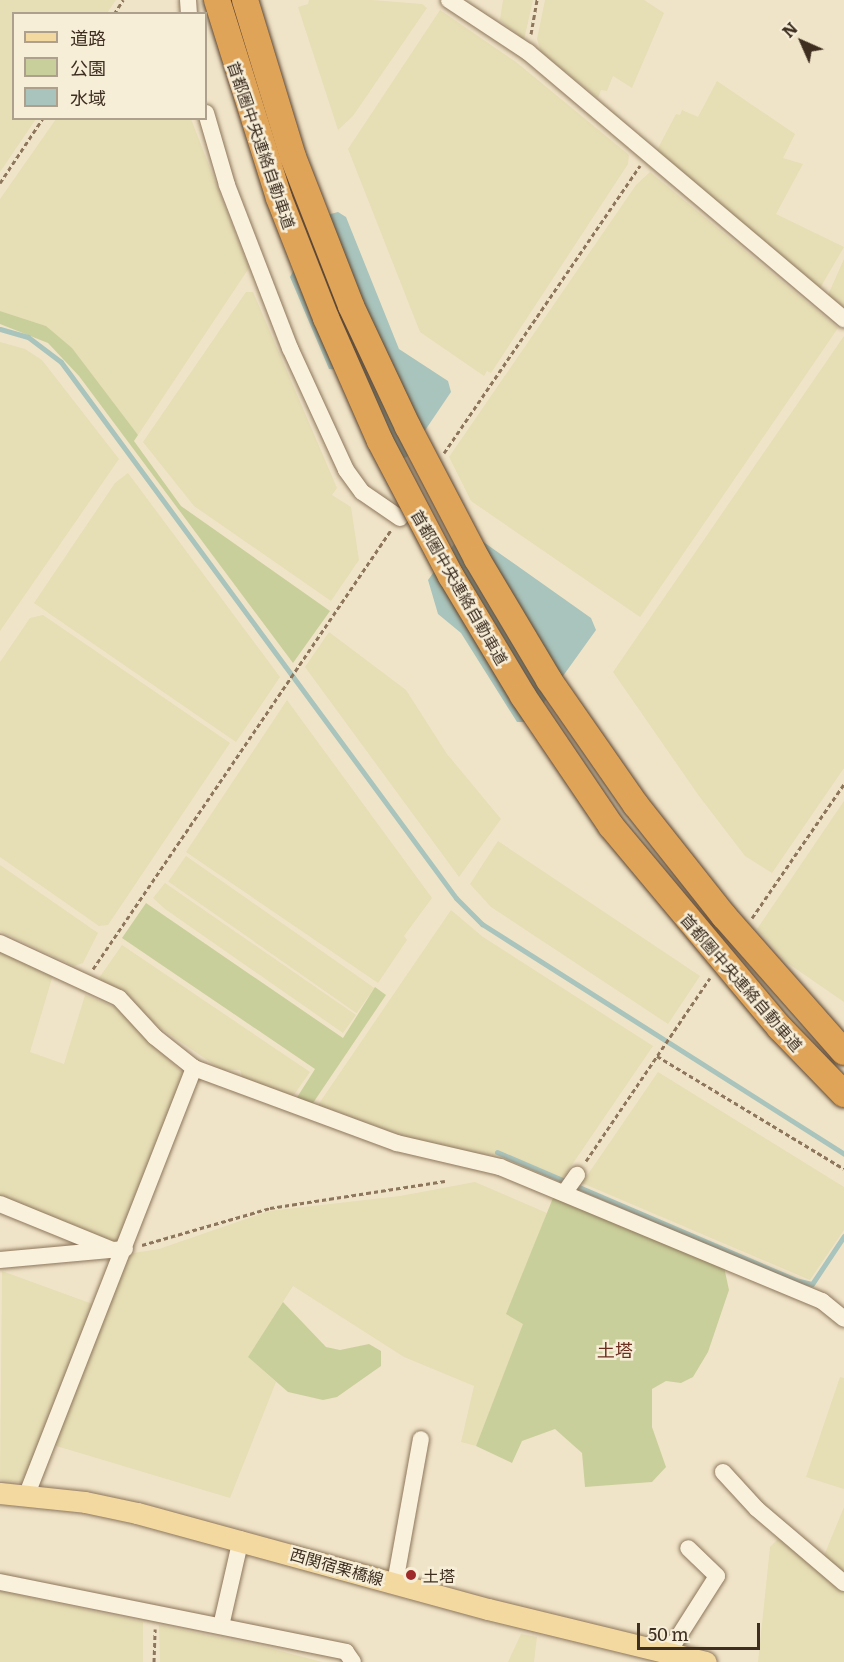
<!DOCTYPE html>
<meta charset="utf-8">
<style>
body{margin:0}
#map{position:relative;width:844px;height:1662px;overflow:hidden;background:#f0e4c8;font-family:Literata,"Noto Sans JP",serif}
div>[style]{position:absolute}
.farmland>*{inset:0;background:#e6deb5;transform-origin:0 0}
.green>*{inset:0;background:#c9cf9b}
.water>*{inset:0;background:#a9c4bc}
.stream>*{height:5px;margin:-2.5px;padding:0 2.5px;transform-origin:2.5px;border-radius:2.5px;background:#a9c4bc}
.path>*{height:3px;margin-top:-1.5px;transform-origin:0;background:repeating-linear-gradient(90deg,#8d765c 0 4.5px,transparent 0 7.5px)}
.roads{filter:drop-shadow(0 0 2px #8d765c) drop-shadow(0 0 2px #8d765c)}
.minor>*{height:16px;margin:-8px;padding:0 8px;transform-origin:8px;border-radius:8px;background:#faf1dc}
.major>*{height:21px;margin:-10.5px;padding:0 10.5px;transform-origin:10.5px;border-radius:10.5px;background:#f3d9a0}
.bridges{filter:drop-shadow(0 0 2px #5b4430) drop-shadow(0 0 2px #5b4430)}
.highway-bridge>*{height:26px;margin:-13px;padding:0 13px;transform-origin:13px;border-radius:13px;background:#e0a458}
.dots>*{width:16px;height:16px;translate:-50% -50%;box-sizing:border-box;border:3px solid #f7eed8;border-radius:50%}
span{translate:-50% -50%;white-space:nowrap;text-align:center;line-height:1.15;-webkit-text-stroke:5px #f7eed8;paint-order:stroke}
.street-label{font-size:16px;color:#3d2e20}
.poi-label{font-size:16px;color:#3d2e20}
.left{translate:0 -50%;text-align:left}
.neighbourhood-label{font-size:18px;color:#6b2e1e}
.legend{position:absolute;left:12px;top:12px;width:195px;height:108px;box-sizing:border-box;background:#f7eed8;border:2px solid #ada18e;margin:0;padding:8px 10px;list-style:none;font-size:18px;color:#3d2e20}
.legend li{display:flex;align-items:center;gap:12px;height:30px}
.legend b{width:30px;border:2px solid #ada18e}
.north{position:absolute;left:772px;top:12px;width:60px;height:60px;-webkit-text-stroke:4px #f7eed8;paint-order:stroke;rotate:315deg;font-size:16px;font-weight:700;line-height:24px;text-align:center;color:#3d2e20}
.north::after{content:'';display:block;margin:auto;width:21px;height:27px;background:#3d2e20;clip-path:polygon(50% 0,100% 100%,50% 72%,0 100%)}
.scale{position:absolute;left:637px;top:1623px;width:123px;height:27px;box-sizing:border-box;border:3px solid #3d2e20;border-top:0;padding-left:8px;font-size:18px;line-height:21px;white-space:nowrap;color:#3d2e20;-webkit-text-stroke:4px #f7eed8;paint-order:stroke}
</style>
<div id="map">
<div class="farmland">
<div style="clip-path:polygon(0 0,116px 0,107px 13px,14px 14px,14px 118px,36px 119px,0 172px)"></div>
<div style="clip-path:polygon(309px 0,372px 0,422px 4px,427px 8px,353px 116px,338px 130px,298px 7px,308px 4px)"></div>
<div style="clip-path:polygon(503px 0,533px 0,524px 40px,500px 20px)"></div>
<div style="clip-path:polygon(545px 0,644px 0,664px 13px,632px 88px,613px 76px,607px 91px,601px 90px,598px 98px,541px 52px,537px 39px)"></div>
<div style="clip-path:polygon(440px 10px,516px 62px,629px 155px,628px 164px,491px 373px,487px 371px,484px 376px,420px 332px,348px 149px)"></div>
<div style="clip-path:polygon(717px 81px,795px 134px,783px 158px,803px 164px,776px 214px,844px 247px,819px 290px,656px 152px,676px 114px,680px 115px,682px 110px,698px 117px)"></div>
<div style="clip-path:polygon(56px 119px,191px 119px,249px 268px,138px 435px,46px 326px,0 311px,0 199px)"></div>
<div style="clip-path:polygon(650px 172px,838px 328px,640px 617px,471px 501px,449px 457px,636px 185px)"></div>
<div style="clip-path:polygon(844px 259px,844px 310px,828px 295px)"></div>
<div style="clip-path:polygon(246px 292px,253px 292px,337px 488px,332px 495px,351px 507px,359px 560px,331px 601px,194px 506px,143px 442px)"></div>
<div style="clip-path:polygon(844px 336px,844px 768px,772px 873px,745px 856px,699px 796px,613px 672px)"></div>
<div style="clip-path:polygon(0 342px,25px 349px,42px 360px,119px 459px,0 631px)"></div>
<div style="clip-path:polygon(128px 473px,280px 677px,236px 742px,34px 603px,115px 483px)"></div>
<div style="clip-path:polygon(43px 615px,230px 743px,108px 925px,99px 926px,0 857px,0 662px,30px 618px)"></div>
<div style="clip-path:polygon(329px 632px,406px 690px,447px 754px,501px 819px,459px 877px,305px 667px)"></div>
<div style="clip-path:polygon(287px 700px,432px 898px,404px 936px,407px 940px,378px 983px,186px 852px)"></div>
<div style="clip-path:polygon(844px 801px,844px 1002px,786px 962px,757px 929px)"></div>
<div style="clip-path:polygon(498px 841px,700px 976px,668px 1024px,491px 907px,470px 884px)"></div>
<div style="left:186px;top:856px;width:230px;height:31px;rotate:35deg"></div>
<div style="clip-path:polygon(0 865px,98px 933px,83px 963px,74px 966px,0 931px)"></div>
<div style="clip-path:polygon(165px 883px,356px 1015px,343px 1033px,165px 909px,153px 898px)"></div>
<div style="clip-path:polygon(451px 910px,483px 937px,653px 1046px,563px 1178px,551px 1178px,495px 1155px,466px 1153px,422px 1143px,318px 1105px)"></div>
<div style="clip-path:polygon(122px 945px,310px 1072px,291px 1099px,243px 1079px,240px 1070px,222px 1070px,166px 1032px,99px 978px)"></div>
<div style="clip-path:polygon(0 949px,53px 975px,30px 1052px,64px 1064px,85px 995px,115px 1007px,187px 1077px,121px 1243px,112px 1244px,0 1197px)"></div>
<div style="clip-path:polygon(658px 1072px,844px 1187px,844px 1230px,810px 1280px,582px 1183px)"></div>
<div style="clip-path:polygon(475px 1182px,547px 1213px,507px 1314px,524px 1323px,476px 1446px,461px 1442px,474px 1386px,404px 1357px,293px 1286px,248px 1357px,276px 1382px,230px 1498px,53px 1445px,127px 1254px,159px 1249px,269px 1211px,400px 1196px)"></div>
<div style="clip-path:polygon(2px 1271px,98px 1306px,25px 1483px,0 1480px)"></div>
<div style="clip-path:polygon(840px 1377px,844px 1378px,844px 1489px,806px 1477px)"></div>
<div style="clip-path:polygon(844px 1507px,844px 1576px,823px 1558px)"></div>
<div style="clip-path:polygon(780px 1537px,844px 1587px,844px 1662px,758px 1662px,770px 1547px)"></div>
<div style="clip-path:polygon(0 1591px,143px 1622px,143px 1662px,0 1662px)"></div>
<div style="clip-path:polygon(159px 1625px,269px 1648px,322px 1662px,160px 1662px)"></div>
<div style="clip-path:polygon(521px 1634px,537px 1637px,534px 1662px,508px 1662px)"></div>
</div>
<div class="green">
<div style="clip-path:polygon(0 311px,46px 326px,72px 348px,138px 435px,134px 441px,181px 506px,330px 611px,293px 663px,79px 376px,48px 343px,0 324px)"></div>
<div style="clip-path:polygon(146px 903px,343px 1038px,375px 987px,386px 995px,313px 1103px,296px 1099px,315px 1069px,122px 938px)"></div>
<div style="clip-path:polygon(555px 1193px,724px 1267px,729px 1290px,708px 1352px,693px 1377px,681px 1383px,666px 1381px,652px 1389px,652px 1427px,666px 1467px,652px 1482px,585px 1487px,582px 1453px,555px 1429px,522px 1441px,512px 1463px,476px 1446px,523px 1324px,506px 1314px)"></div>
<div style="clip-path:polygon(283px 1302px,326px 1347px,340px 1350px,369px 1344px,381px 1351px,381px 1366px,337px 1397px,323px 1400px,288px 1392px,248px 1357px)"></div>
</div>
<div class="water">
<div style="clip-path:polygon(338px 212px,346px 217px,399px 349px,448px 381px,451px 392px,407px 457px,397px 460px,341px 370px,329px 369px,290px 277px,323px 216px)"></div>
<div style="clip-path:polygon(465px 529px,591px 618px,596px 630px,530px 722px,517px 722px,461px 633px,438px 614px,428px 580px)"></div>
</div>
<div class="stream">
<div style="left:0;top:329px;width:29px;rotate:16deg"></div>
<div style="left:28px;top:337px;width:41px;rotate:37.1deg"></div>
<div style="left:61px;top:362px;width:666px;rotate:53.61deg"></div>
<div style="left:456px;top:898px;width:37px;rotate:45deg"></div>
<div style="left:482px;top:924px;width:429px;rotate:32.4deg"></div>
<div style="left:497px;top:1152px;width:324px;rotate:23.2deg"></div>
<div style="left:795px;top:1280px;width:17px;rotate:13deg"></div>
<div style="left:812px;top:1284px;width:58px;rotate:-56.3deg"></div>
</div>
<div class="path">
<div style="left:114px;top:14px;width:17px;rotate:-57deg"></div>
<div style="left:531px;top:34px;width:35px;rotate:-80deg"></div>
<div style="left:0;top:183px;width:78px;rotate:-56.5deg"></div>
<div style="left:444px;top:453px;width:348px;rotate:-55.7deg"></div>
<div style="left:752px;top:918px;width:163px;rotate:-55.5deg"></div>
<div style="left:93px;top:969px;width:531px;rotate:-55.83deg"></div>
<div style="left:657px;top:1056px;width:218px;rotate:31.1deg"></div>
<div style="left:586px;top:1161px;width:221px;rotate:-55.9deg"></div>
<div style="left:142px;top:1245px;width:133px;rotate:-16.1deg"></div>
<div style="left:270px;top:1208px;width:177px;rotate:-8.8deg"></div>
<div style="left:154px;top:1662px;width:33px;rotate:-88deg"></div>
</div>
<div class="roads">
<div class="minor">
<div style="left:188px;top:0;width:14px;rotate:86deg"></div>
<div style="left:449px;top:0;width:95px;rotate:33.4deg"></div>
<div style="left:528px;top:52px;width:414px;rotate:40.2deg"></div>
<div style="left:206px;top:113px;width:75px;rotate:73.7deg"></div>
<div style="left:227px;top:185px;width:175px;rotate:68.9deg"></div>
<div style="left:290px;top:348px;width:134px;rotate:65.3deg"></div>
<div style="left:346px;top:470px;width:27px;rotate:54deg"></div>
<div style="left:362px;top:492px;width:46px;rotate:34.4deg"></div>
<div style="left:0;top:943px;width:131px;rotate:24.8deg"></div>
<div style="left:119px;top:998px;width:53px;rotate:47.3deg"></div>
<div style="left:155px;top:1037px;width:50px;rotate:38.5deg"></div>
<div style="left:194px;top:1068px;width:216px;rotate:20.3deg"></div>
<div style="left:397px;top:1143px;width:106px;rotate:13.1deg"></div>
<div style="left:500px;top:1167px;width:349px;rotate:22.6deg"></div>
<div style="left:822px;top:1301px;width:28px;rotate:39deg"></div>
<div style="left:565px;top:1192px;width:21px;rotate:-55deg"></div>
<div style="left:0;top:1204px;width:122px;rotate:22.2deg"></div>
<div style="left:113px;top:1250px;width:12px;rotate:-5deg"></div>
<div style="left:0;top:1260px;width:110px;rotate:-5.2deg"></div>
<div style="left:723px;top:1472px;width:50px;rotate:47.4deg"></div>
<div style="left:757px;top:1509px;width:114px;rotate:40.4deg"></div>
<div style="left:27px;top:1494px;width:458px;rotate:-68.6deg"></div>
<div style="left:0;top:1582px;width:353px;rotate:11.4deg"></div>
<div style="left:346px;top:1652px;width:12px;rotate:55deg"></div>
<div style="left:395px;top:1583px;width:146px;rotate:-79.8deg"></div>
<div style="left:221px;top:1626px;width:89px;rotate:-77.1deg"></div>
<div style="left:668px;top:1653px;width:91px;rotate:-57.5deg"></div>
<div style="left:717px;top:1576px;width:40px;rotate:-136deg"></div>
</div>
<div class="major">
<div style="left:0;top:1493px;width:85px;rotate:6deg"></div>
<div style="left:85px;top:1502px;width:53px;rotate:11.9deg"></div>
<div style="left:137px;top:1513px;width:364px;rotate:15.3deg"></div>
<div style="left:488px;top:1609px;width:224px;rotate:13.7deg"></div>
</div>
</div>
<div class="bridges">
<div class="highway-bridge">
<div style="left:217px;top:0;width:207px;rotate:72.6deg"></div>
<div style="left:279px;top:198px;width:129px;rotate:68.6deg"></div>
<div style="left:326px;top:318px;width:134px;rotate:66.3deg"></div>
<div style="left:380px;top:441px;width:153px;rotate:62.3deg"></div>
<div style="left:451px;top:576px;width:140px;rotate:59deg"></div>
<div style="left:523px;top:696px;width:157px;rotate:55.9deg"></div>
<div style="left:611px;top:826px;width:263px;rotate:50.1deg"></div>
<div style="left:780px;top:1028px;width:92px;rotate:45.9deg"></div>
<div style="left:245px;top:0;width:164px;rotate:73deg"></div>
<div style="left:293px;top:157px;width:160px;rotate:68.7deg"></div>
<div style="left:351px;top:306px;width:134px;rotate:64.8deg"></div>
<div style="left:408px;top:427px;width:149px;rotate:62.4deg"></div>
<div style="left:477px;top:559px;width:141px;rotate:59.2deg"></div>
<div style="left:549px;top:680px;width:152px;rotate:55.2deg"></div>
<div style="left:636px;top:805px;width:142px;rotate:51.6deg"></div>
<div style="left:724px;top:916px;width:181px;rotate:48.6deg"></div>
</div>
</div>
<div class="dots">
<div style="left:411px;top:1575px;background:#9e2a2b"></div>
</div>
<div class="street-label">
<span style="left:262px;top:145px;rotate:71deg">首都圏中央連絡自動車道</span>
<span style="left:460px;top:587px;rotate:60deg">首都圏中央連絡自動車道</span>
<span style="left:742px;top:982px;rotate:49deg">首都圏中央連絡自動車道</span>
<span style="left:337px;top:1566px;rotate:16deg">西関宿栗橋線</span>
</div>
<div class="poi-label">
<span class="left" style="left:423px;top:1575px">土塔</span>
</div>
<div class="neighbourhood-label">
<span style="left:615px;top:1350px">土塔</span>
</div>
<ul class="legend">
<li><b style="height:8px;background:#f3d9a0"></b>道路</li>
<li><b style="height:16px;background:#c9cf9b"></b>公園</li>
<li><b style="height:16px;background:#a9c4bc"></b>水域</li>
</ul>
<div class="north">N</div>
<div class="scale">50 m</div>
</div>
